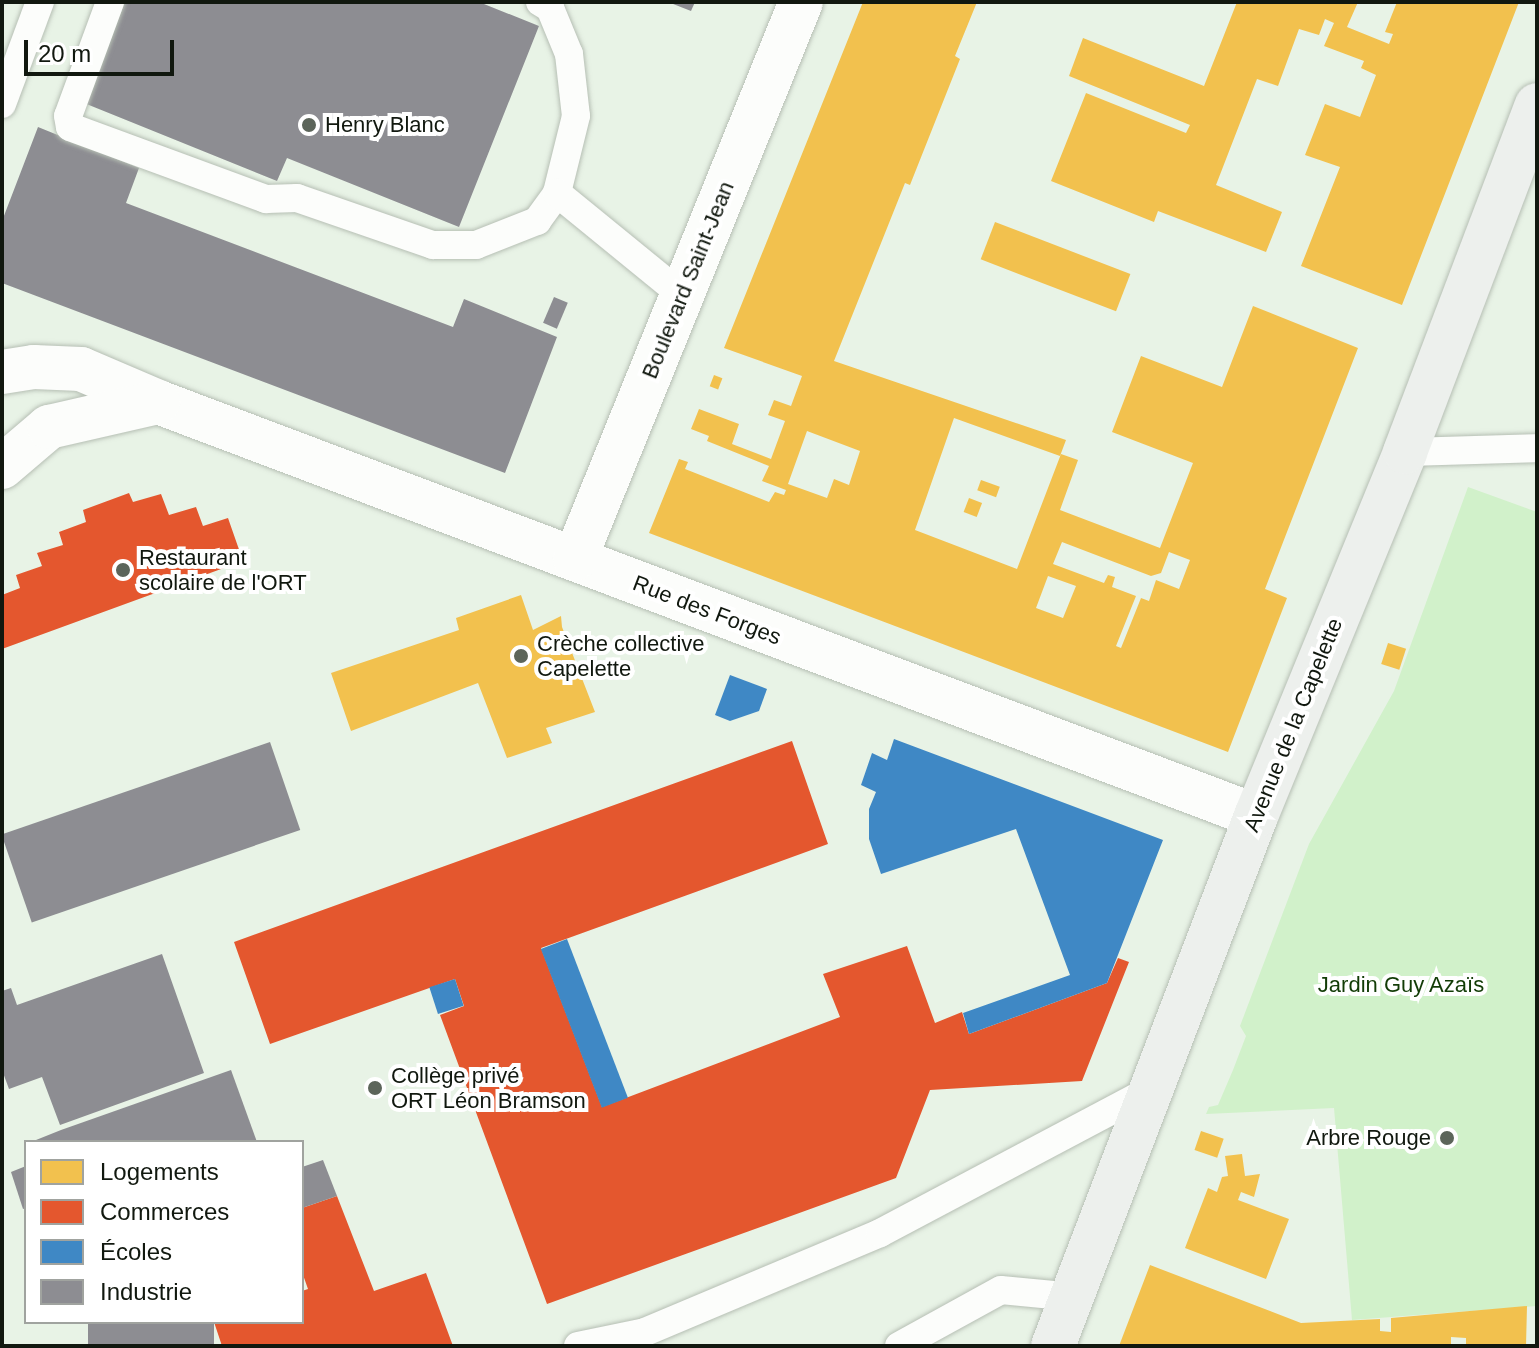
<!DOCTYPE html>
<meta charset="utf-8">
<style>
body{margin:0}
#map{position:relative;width:1539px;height:1348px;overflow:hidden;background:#e8f3e6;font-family:Arial,sans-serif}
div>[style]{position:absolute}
.green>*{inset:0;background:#d1f1ca}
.homes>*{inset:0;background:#f2c14e;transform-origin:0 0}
.shops>*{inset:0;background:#e4572e}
.schools>*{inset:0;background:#3f88c5;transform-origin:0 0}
.industry>*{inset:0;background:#8d8d92;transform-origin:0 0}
.roads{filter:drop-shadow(0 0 2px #b6bfb4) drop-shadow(0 0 2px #b6bfb4)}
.lane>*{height:28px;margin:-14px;padding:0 14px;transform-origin:14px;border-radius:14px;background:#fcfdfb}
.street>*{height:44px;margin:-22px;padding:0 22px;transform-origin:22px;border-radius:22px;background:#fcfdfb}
.secondary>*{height:44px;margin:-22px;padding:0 22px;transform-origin:22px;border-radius:22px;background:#edf0ed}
.dots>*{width:22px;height:22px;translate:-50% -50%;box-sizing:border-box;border:4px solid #fff;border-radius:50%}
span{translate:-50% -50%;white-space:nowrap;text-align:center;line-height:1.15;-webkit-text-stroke:8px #fff;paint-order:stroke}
.poi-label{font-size:22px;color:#11180f}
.left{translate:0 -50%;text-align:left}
.right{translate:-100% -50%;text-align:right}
.street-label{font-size:22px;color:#11180f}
.park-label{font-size:22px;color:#123c06}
.frame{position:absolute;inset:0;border:4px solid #11180f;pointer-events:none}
.legend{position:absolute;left:24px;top:1140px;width:280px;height:184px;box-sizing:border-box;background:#fff;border:2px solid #a0a39f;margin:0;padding:10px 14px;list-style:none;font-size:24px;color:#11180f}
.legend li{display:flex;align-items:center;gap:16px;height:40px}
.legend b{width:40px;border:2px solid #a0a39f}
.scale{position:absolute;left:24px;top:40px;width:150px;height:36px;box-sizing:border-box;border:4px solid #11180f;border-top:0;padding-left:10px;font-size:24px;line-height:28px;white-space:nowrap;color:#11180f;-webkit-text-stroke:6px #fff;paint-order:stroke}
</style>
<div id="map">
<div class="green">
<div style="clip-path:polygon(1468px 487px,1537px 512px,1537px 1306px,1352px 1320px,1334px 1108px,1206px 1114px,1209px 1107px,1218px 1105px,1233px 1070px,1246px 1036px,1240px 1026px,1309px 844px,1394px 691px)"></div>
</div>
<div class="homes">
<div style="clip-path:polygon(evenodd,863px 2px,977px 2px,955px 56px,960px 59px,910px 185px,905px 183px,834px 361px,1066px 440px,1060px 456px,954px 418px,915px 530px,1017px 569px,1061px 454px,1078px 460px,1060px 510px,1160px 548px,1193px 463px,1112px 432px,1141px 356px,1222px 387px,1253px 306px,1358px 348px,1265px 589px,1287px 598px,1228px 752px,649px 533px,679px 459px,688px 462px,685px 469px,769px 502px,775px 492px,784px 495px,786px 490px,762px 481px,769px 466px,707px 441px,709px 436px,691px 429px,699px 409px,739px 424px,732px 444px,771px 459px,785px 421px,768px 415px,774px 400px,791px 406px,802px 376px,724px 348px,863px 2px,807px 431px,860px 451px,849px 485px,834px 479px,827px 498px,788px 484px,807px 431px,863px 2px,1062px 542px,1151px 576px,1161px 573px,1169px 552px,1190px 560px,1179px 589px,1156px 580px,1149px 601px,1141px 598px,1121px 648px,1116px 646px,1136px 596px,1112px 587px,1115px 577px,1108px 575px,1104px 583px,1053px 564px,1062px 542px,863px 2px,1048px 576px,1076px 586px,1063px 618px,1036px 608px,1048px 576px)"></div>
<div style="clip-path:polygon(1237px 2px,1358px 2px,1347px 27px,1389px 44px,1393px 34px,1385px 32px,1397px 2px,1519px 2px,1402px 305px,1301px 266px,1340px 167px,1305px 155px,1325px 104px,1360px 117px,1376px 75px,1361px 68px,1364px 61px,1324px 46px,1334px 23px,1325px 19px,1319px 35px,1299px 29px,1278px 86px,1257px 79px,1216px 185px,1282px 212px,1266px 252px,1158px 211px,1154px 222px,1051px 181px,1086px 93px,1186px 133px,1190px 125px,1069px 76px,1083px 38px,1204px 86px)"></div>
<div style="left:995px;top:222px;width:145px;height:40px;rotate:21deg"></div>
<div style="left:714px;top:375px;width:9px;height:12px;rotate:21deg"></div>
<div style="left:981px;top:480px;width:20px;height:11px;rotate:20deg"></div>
<div style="left:969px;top:498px;width:14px;height:15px;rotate:21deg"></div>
<div style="clip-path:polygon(521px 595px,533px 630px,561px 616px,562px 627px,595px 712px,546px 728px,552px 743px,507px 758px,478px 683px,351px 731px,331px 673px,459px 630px,456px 618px)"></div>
<div style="left:1388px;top:643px;width:19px;height:22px;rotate:18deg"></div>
<div style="left:1201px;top:1131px;width:24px;height:20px;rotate:19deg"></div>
<div style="clip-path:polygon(1242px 1154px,1245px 1176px,1260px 1174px,1254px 1197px,1241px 1192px,1238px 1200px,1289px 1219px,1266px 1279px,1185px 1248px,1208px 1188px,1217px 1192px,1222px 1177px,1228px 1176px,1225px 1156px)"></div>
<div style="clip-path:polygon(1150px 1265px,1301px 1323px,1380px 1319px,1380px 1331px,1391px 1332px,1391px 1318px,1527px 1306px,1526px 1346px,1466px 1346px,1466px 1338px,1451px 1337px,1451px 1346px,1119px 1346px)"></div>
</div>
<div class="shops">
<div style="clip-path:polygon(129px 493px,133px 502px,161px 494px,169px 515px,196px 507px,203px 526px,228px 518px,243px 561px,2px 649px,2px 595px,20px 588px,16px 575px,42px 566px,37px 553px,63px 545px,59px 532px,86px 522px,83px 510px)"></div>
<div style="clip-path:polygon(792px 741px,828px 844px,541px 948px,602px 1107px,840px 1017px,823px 974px,907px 946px,935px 1023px,962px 1012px,969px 1034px,1107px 983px,1118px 958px,1129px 962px,1082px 1081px,930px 1090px,896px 1178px,547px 1304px,440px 1015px,464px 1006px,455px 979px,270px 1044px,234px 942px)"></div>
<div style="clip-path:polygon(337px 1196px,374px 1291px,426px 1273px,453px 1346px,222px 1346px,214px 1322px,302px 1322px,302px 1291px,308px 1289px,302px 1272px,302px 1208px)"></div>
</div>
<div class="schools">
<div style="clip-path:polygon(730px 675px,767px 689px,759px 711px,730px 721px,715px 715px)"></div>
<div style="clip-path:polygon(894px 739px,1163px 840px,1107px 983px,969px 1034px,963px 1013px,1070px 975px,1016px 829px,881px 874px,869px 839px,869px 809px,876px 792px,861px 785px,872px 753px,887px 760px)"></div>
<div style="left:567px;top:939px;width:170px;height:28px;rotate:69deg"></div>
<div style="left:455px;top:979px;width:28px;height:27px;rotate:72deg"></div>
</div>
<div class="industry">
<div style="clip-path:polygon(125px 2px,479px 2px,539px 26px,459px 227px,287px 158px,277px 181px,84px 103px)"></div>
<div style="clip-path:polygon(668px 2px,695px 2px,691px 11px)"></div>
<div style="clip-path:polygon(38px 127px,139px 168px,126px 203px,453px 327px,464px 299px,557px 337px,505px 473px,2px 283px,2px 221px)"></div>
<div style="left:554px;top:297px;width:15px;height:28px;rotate:23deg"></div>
<div style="left:270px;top:742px;width:93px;height:284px;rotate:71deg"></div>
<div style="clip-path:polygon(162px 954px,204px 1073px,60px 1125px,42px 1077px,9px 1089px,2px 1070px,2px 991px,11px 988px,17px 1005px)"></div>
<div style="clip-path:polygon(231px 1070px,257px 1142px,31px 1142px,61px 1130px)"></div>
<div style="clip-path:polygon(323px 1160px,337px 1196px,302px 1208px,302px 1167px)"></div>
<div style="clip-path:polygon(26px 1166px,26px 1208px,23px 1209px,11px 1172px)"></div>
<div style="left:88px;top:1322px;width:126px;height:26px"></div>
</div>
<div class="roads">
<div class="lane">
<div style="left:110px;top:2px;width:121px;rotate:110.2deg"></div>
<div style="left:68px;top:116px;width:11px;rotate:80deg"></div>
<div style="left:70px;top:127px;width:209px;rotate:20.2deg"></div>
<div style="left:266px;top:199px;width:31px;rotate:-2deg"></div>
<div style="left:297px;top:198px;width:144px;rotate:19.1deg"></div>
<div style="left:433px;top:245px;width:43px"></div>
<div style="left:476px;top:245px;width:66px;rotate:-21.5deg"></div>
<div style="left:537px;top:221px;width:34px;rotate:-54deg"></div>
<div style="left:540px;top:2px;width:12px;rotate:31deg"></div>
<div style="left:550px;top:8px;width:50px;rotate:67.6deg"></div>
<div style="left:569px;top:54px;width:62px;rotate:83.6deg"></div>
<div style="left:576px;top:116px;width:79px;rotate:103.9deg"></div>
<div style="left:557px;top:193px;width:161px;rotate:39.2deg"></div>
<div style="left:2px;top:104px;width:109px;rotate:-69.6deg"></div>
<div style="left:1405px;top:452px;width:132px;rotate:-1.7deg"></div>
<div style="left:578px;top:1346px;width:68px;rotate:-11.8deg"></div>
<div style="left:645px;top:1332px;width:255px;rotate:-22.8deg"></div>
<div style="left:880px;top:1233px;width:310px;rotate:-27.9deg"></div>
<div style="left:899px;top:1346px;width:116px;rotate:-28.8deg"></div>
<div style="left:1001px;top:1290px;width:73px;rotate:5.5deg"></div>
</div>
<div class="street">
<div style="left:2px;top:372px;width:32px;rotate:-9deg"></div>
<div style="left:34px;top:367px;width:47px;rotate:2.4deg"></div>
<div style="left:81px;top:369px;width:84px;rotate:23.2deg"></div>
<div style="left:158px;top:402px;width:1173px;rotate:20.66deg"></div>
<div style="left:2px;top:467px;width:62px;rotate:-40.4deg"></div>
<div style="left:49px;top:427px;width:112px;rotate:-12.9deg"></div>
<div style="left:575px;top:559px;width:601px;rotate:-67.92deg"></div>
</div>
<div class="secondary">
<div style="left:1053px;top:1346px;width:568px;rotate:-69.04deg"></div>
<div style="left:1256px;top:816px;width:393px;rotate:-67.7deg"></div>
<div style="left:1405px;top:452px;width:371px;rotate:-69.2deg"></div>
</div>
</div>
<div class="dots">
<div style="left:309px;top:125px;background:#5c655a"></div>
<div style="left:123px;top:570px;background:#5c655a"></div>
<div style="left:521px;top:656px;background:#5c655a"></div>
<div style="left:375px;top:1088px;background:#5c655a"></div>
<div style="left:1447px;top:1138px;background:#5c655a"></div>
</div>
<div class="poi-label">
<span class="left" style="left:325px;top:125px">Henry Blanc</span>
<span class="left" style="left:139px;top:570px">Restaurant<br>scolaire de l'ORT</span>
<span class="left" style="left:537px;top:656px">Crèche collective<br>Capelette</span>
<span class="left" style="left:391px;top:1088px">Collège privé<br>ORT Léon Bramson</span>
<span class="right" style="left:1431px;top:1138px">Arbre Rouge</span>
</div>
<div class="street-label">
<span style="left:688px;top:280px;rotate:-68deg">Boulevard Saint-Jean</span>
<span style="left:707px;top:610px;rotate:21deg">Rue des Forges</span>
<span style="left:1293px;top:725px;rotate:-68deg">Avenue de la Capelette</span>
</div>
<div class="park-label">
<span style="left:1401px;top:985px">Jardin Guy Azaïs</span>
</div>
<div class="frame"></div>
<ul class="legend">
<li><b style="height:22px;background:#f2c14e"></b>Logements</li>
<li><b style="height:22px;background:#e4572e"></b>Commerces</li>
<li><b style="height:22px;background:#3f88c5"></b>Écoles</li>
<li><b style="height:22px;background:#8d8d92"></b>Industrie</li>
</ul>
<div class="scale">20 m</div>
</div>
